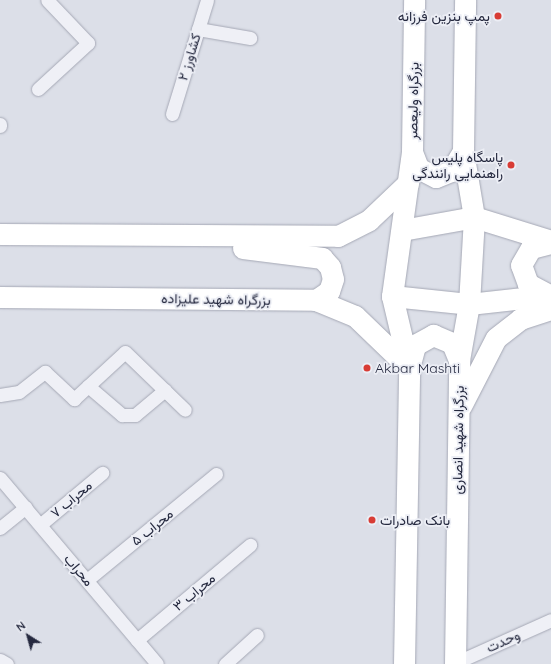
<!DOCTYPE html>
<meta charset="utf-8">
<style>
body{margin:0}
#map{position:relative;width:551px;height:664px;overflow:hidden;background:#dcdfe8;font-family:Quicksand,Vazirmatn,sans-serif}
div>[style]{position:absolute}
.roads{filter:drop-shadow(0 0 1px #a5a8b5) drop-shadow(0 0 1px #a5a8b5)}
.minor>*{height:13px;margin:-6.5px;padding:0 6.5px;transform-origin:6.5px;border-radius:6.5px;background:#eff0f6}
.trunk>*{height:21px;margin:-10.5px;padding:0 10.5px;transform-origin:10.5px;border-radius:10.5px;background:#fff}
.dots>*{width:11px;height:11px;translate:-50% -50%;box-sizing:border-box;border:2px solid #eceef5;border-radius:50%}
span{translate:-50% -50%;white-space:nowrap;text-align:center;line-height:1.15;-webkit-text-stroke:3.5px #eceef5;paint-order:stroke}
.poi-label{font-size:14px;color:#25293f}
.right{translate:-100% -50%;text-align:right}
.left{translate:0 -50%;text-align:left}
.street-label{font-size:14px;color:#25293f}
.north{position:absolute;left:8px;top:616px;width:40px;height:40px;-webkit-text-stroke:3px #eceef5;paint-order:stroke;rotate:323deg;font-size:11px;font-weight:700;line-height:16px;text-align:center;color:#25293f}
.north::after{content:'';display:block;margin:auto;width:14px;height:18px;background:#25293f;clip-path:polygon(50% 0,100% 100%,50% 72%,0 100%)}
</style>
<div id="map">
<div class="roads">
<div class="minor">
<div style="left:198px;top:29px;width:53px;rotate:9.8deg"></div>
<div style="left:38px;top:89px;width:68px;rotate:-42.6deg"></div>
<div style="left:88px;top:43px;width:59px;rotate:-133.6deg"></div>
<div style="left:172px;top:114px;width:119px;rotate:-72.9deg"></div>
<div style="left:0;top:124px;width:2px;rotate:90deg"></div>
<div style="left:88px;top:386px;width:45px;rotate:40.5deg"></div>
<div style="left:122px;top:415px;width:13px"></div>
<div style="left:135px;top:415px;width:39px;rotate:-40deg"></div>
<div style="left:0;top:395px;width:19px;rotate:-9deg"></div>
<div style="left:19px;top:392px;width:33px;rotate:-38deg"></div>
<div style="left:45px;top:372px;width:40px;rotate:43deg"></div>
<div style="left:74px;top:399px;width:69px;rotate:-42.7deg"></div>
<div style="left:125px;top:352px;width:83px;rotate:44deg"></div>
<div style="left:0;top:478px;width:243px;rotate:49.8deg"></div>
<div style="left:41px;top:524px;width:80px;rotate:-39.9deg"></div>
<div style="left:0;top:528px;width:33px;rotate:-39deg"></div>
<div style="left:87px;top:580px;width:167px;rotate:-39.4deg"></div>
<div style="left:137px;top:640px;width:148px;rotate:-40.1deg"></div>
<div style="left:0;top:660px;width:8px;rotate:30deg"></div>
<div style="left:455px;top:663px;width:105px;rotate:-24.1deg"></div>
<div style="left:225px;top:664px;width:43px;rotate:-42.2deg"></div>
</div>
<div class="trunk">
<div style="left:412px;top:152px;width:17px;rotate:69deg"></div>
<div style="left:418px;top:168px;width:20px;rotate:27deg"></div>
<div style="left:436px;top:177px;width:16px;rotate:-22deg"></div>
<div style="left:451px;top:171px;width:23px;rotate:-59deg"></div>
<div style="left:402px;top:230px;width:73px;rotate:-10.2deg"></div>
<div style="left:474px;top:217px;width:81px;rotate:17.3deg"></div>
<div style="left:0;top:234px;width:338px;rotate:0.3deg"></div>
<div style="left:338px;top:236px;width:35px;rotate:-27deg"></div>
<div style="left:369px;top:220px;width:54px;rotate:-43.5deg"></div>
<div style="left:243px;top:248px;width:80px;rotate:7.2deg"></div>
<div style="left:322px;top:258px;width:12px;rotate:48deg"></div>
<div style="left:330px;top:267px;width:12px;rotate:76deg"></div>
<div style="left:333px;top:279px;width:13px;rotate:108deg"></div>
<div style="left:329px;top:291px;width:16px;rotate:145deg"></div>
<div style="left:549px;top:295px;width:24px;rotate:-152deg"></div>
<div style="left:528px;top:284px;width:20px;rotate:-110deg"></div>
<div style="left:521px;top:265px;width:20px;rotate:-60deg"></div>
<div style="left:531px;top:248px;width:21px;rotate:-14deg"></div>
<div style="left:392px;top:296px;width:77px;rotate:5.9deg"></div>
<div style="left:469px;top:304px;width:82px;rotate:-6.3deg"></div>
<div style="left:0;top:297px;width:316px;rotate:0.5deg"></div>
<div style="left:316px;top:300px;width:42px;rotate:22.3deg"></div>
<div style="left:355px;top:316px;width:75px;rotate:43.9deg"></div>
<div style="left:409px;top:368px;width:24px;rotate:-75deg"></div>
<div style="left:415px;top:345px;width:21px;rotate:-29deg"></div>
<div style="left:433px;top:335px;width:21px;rotate:23deg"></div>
<div style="left:452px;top:343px;width:18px;rotate:68deg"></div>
<div style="left:461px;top:406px;width:76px;rotate:-62.8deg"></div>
<div style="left:496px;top:338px;width:31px;rotate:-38deg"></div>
<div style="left:520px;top:319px;width:33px;rotate:-18deg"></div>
<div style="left:404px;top:664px;width:296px;rotate:-89deg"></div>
<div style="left:409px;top:368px;width:74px;rotate:-103.3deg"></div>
<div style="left:392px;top:296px;width:145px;rotate:-82.1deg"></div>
<div style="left:412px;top:152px;width:152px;rotate:-89.2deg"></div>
<div style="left:455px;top:664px;width:304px;rotate:-89.2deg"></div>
<div style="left:459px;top:360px;width:57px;rotate:-79.9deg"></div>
<div style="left:469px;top:304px;width:87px;rotate:-86.7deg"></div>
<div style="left:474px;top:217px;width:67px;rotate:-99.5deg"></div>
<div style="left:463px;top:151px;width:151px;rotate:-89.2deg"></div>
</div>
</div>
<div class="dots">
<div style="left:498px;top:16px;background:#d83c35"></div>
<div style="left:511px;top:165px;background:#d83c35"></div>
<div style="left:367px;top:368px;background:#d83c35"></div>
<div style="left:372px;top:520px;background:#d83c35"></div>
</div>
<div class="poi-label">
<span class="right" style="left:490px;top:16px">پمپ بنزین فرزانه</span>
<span class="right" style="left:503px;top:165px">پاسگاه پلیس<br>راهنمایی رانندگی</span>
<span class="left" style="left:375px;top:368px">Akbar Mashti</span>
<span class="left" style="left:380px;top:520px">بانک صادرات</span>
</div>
<div class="street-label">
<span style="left:189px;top:57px;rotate:-73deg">کشاورز ۲</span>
<span style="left:413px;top:101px;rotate:-89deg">بزرگراه ولیعصر</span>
<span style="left:216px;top:299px;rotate:1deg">بزرگراه شهید علیزاده</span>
<span style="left:458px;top:440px;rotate:-89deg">بزرگراه شهید انصاری</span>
<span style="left:71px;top:499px;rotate:-40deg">محراب ۷</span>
<span style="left:152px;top:527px;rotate:-39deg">محراب ۵</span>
<span style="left:79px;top:570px;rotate:50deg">محراب</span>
<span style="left:194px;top:592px;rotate:-40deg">محراب ۳</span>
<span style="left:503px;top:641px;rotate:-24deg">وحدت</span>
</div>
<div class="north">N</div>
</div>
